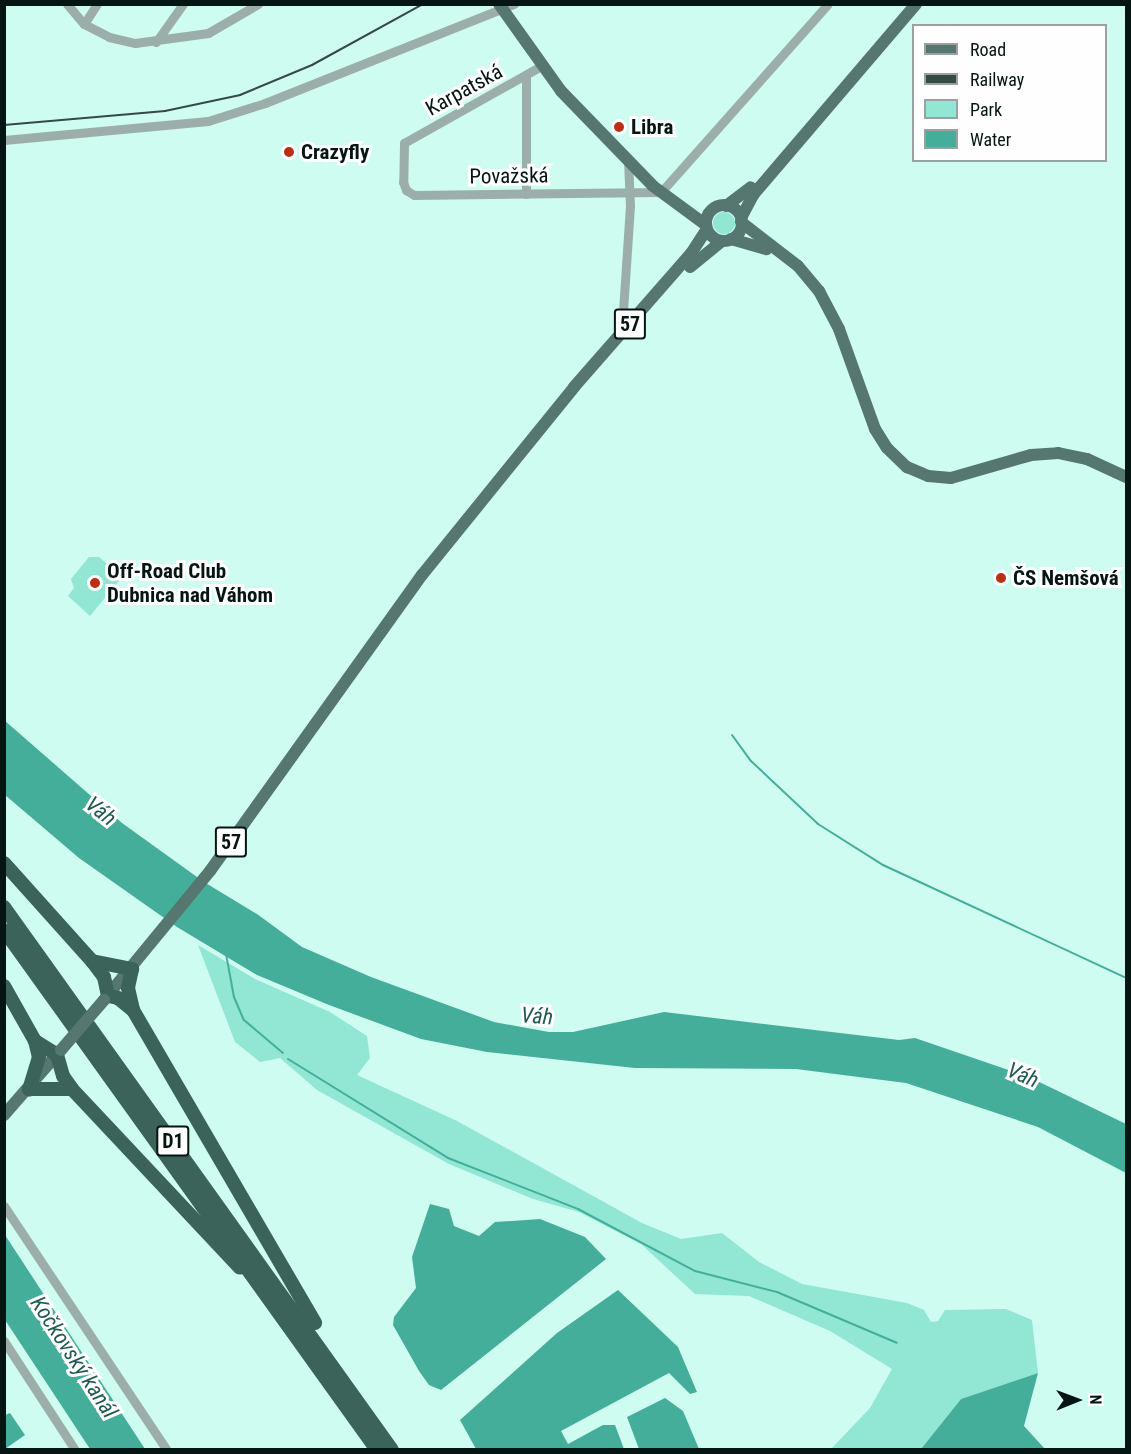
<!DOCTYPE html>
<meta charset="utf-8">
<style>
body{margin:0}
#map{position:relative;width:1131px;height:1454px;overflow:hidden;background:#cffcf1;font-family:"Roboto Condensed",sans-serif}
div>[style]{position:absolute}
.green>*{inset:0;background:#91e6d4}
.round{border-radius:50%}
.water>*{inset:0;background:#44ae9a}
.stream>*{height:2px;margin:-1px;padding:0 1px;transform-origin:1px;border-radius:1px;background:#44ae9a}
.minor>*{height:9px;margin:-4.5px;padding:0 4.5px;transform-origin:4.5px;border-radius:4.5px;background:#9caeaa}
.major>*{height:12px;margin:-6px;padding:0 6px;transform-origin:6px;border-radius:6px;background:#55776f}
.major>.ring{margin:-6px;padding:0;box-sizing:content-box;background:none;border:12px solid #55776f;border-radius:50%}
.highway>*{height:14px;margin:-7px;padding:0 7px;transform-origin:7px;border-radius:7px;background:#3b635a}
.rail>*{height:2px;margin:-1px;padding:0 1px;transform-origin:1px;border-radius:1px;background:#334a45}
.major-bridge>*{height:12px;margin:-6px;padding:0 6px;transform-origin:6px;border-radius:6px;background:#55776f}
.dots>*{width:16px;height:16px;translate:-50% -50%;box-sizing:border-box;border:3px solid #fefefe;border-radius:50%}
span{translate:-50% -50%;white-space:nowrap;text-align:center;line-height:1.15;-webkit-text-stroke:6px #fefefe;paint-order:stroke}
.shield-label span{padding:2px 4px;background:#fefefe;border:2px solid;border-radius:4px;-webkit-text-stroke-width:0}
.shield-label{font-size:20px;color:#051512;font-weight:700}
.street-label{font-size:21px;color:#051512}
.poi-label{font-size:21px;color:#051512;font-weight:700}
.left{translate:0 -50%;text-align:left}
.water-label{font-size:22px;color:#215a50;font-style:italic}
.frame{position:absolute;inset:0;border:6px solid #051512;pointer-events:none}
.legend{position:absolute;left:912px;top:24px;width:195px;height:138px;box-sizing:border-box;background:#fefefe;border:2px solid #9aa1a0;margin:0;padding:8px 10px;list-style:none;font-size:18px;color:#051512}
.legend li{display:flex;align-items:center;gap:12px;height:30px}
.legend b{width:30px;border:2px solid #9aa1a0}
.north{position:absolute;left:1047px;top:1370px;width:60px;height:60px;-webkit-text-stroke:4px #fefefe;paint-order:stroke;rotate:89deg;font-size:16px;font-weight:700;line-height:24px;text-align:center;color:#051512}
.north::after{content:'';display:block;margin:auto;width:21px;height:27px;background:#051512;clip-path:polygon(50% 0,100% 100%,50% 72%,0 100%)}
</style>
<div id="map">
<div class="green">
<div class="round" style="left:713px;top:212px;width:22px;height:22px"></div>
<div style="clip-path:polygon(89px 557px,99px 557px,122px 577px,90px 616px,68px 596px,74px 588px,71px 579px)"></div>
<div style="clip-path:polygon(198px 945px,255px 979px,330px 1012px,367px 1036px,370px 1058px,357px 1075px,457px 1121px,642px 1223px,681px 1239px,722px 1233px,759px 1262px,802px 1284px,907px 1303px,924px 1310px,931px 1322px,938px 1321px,945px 1310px,1006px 1309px,1032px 1320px,1038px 1373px,961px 1399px,921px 1449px,831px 1449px,870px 1408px,892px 1369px,830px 1331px,749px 1296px,695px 1294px,641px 1244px,579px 1212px,533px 1199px,449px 1164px,317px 1090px,280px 1058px,260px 1062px,235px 1042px)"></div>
</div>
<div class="water">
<div style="clip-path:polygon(4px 720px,122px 823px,204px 882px,257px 914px,302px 947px,371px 977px,494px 1022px,549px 1032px,573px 1032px,664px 1012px,899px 1040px,915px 1038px,1029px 1077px,1126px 1124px,1126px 1173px,1038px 1127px,906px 1083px,796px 1069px,635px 1068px,487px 1052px,421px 1039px,329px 1005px,257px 975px,177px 927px,79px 858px,5px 795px)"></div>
<div style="clip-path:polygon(430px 1204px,449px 1209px,454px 1226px,479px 1236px,495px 1222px,540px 1219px,585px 1237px,606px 1259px,441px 1390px,429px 1385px,419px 1371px,393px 1325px,394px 1317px,416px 1288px,412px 1257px)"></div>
<div style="clip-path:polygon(4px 1235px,5px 1235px,145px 1449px,90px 1449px,5px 1320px)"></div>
<div style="clip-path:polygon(618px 1290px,678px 1347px,697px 1392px,690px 1394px,669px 1373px,561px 1431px,568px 1444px,603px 1425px,615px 1425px,624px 1449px,476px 1449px,460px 1420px,557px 1333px)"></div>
<div style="clip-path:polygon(1038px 1373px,1024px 1426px,1045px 1449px,921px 1449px,961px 1399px)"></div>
<div style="clip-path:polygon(665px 1398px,683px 1411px,699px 1449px,639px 1449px,627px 1417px)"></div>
<div style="clip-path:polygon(10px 1413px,25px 1435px,5px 1449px,5px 1415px)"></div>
</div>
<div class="stream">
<div style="left:732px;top:735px;width:32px;rotate:54deg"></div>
<div style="left:751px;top:761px;width:92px;rotate:43.2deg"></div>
<div style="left:818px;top:824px;width:77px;rotate:32.2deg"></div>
<div style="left:883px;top:865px;width:268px;rotate:24.9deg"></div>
<div style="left:226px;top:954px;width:44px;rotate:79.5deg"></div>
<div style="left:234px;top:997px;width:25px;rotate:67deg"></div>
<div style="left:244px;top:1020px;width:51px;rotate:40.2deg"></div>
<div style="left:288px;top:1059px;width:188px;rotate:31.7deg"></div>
<div style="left:448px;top:1158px;width:140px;rotate:21.4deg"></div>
<div style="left:578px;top:1209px;width:132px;rotate:27.9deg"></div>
<div style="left:695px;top:1271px;width:85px;rotate:14.4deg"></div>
<div style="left:777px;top:1292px;width:130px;rotate:23deg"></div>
</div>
<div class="minor">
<div style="left:67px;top:4px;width:26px;rotate:50deg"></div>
<div style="left:84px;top:24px;width:28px;rotate:27deg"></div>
<div style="left:109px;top:37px;width:27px;rotate:13deg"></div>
<div style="left:135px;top:43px;width:74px;rotate:-7.8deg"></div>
<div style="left:208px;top:33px;width:58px;rotate:-30.1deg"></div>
<div style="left:84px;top:24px;width:24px;rotate:-57deg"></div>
<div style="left:156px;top:42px;width:47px;rotate:-54.6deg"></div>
<div style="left:541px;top:66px;width:157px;rotate:150.7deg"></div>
<div style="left:404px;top:143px;width:39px;rotate:91deg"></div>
<div style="left:403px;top:182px;width:9px;rotate:69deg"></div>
<div style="left:406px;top:190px;width:9px;rotate:32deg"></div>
<div style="left:414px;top:195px;width:247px;rotate:-0.7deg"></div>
<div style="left:661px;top:192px;width:251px;rotate:-48.4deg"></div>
<div style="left:4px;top:140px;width:205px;rotate:-5.3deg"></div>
<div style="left:208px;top:121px;width:60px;rotate:-17.5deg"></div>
<div style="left:265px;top:103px;width:268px;rotate:-21.7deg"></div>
<div style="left:526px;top:194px;width:118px;rotate:-90deg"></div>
<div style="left:623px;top:311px;width:105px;rotate:-86.2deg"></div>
<div style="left:630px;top:206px;width:45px;rotate:-92.5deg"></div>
<div style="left:4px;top:1206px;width:293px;rotate:56.3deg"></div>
<div style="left:4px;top:1341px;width:130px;rotate:56.9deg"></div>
</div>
<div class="major">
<div style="left:499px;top:4px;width:107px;rotate:54.5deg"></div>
<div style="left:561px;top:91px;width:132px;rotate:45.9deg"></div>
<div style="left:653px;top:186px;width:66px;rotate:36.3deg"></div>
<div class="ring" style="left:706px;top:205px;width:24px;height:24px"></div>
<div style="left:726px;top:206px;width:31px;rotate:-37deg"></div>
<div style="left:741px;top:218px;width:26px;rotate:-62deg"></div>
<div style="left:753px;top:195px;width:251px;rotate:-49.5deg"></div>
<div style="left:741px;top:222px;width:72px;rotate:37.7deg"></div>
<div style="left:798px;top:266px;width:33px;rotate:50deg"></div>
<div style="left:819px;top:291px;width:43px;rotate:62.2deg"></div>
<div style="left:839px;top:329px;width:106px;rotate:70.2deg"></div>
<div style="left:875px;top:429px;width:22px;rotate:58deg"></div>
<div style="left:887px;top:448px;width:28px;rotate:44deg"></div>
<div style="left:907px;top:467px;width:23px;rotate:23deg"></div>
<div style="left:928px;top:476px;width:23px;rotate:5deg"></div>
<div style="left:951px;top:478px;width:83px;rotate:-16deg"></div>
<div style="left:1031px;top:455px;width:27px;rotate:-4deg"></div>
<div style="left:1058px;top:453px;width:30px;rotate:12deg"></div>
<div style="left:1087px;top:459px;width:43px;rotate:24.8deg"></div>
<div style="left:731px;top:239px;width:37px;rotate:16deg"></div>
<div style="left:690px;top:267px;width:41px;rotate:-39.1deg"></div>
<div style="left:104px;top:1000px;width:167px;rotate:-50.6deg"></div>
<div style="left:210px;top:871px;width:364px;rotate:-54.4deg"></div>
<div style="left:422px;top:575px;width:242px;rotate:-51deg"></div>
<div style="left:574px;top:387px;width:179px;rotate:-48.8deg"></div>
<div style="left:692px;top:252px;width:27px;rotate:-57deg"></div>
<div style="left:4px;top:1115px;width:86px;rotate:-48.8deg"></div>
</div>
<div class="highway">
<div style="left:4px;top:863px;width:132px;rotate:48.1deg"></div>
<div style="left:92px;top:961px;width:20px;rotate:53deg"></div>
<div style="left:104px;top:977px;width:19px;rotate:78deg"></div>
<div style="left:108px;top:996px;width:10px;rotate:11deg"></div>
<div style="left:118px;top:998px;width:19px;rotate:39deg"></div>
<div style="left:4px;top:907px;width:667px;rotate:54.45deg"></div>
<div style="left:4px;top:930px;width:640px;rotate:54.35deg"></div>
<div style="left:92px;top:961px;width:41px;rotate:11.3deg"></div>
<div style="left:132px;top:969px;width:19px;rotate:102deg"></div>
<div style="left:128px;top:988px;width:23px;rotate:77deg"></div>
<div style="left:133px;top:1010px;width:362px;rotate:59.8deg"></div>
<div style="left:4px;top:986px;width:63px;rotate:60.6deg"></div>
<div style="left:35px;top:1041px;width:16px;rotate:76deg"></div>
<div style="left:39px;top:1057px;width:34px;rotate:107deg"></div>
<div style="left:35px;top:1041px;width:26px;rotate:32deg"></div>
<div style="left:57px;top:1055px;width:22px;rotate:74deg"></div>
<div style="left:63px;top:1076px;width:16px;rotate:55deg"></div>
<div style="left:72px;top:1089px;width:245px;rotate:46.8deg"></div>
<div style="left:29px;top:1089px;width:43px"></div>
</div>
<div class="rail">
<div style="left:4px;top:125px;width:162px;rotate:-5deg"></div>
<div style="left:165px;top:111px;width:77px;rotate:-12deg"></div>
<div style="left:240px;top:95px;width:78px;rotate:-22.6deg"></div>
<div style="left:312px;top:65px;width:127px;rotate:-28.8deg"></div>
</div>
<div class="major-bridge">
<div style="left:61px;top:1050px;width:66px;rotate:-49.3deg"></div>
</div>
<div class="dots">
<div style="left:619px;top:127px;background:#bb3014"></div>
<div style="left:289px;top:152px;background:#bb3014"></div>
<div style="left:1001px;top:578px;background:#bb3014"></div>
<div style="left:95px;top:583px;background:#bb3014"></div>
</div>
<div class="shield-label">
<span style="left:630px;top:324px">57</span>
<span style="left:231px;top:842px">57</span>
<span style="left:173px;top:1141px">D1</span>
</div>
<div class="street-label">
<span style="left:464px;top:90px;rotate:-29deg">Karpatská</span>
<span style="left:509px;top:176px;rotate:-1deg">Považská</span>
</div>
<div class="poi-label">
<span class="left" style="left:631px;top:127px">Libra</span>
<span class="left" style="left:301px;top:152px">Crazyfly</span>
<span class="left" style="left:107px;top:583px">Off-Road Club<br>Dubnica nad Váhom</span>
<span class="left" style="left:1013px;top:578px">ČS Nemšová</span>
</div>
<div class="water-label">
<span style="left:101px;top:811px;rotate:39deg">Váh</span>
<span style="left:537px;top:1016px;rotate:4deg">Váh</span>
<span style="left:1023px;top:1075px;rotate:23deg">Váh</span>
<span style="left:74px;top:1357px;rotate:57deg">Kočkovský kanál</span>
</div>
<div class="frame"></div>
<ul class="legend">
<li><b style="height:8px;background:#55776f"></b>Road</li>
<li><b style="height:8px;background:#334a45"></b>Railway</li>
<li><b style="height:16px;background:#91e6d4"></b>Park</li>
<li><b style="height:16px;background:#44ae9a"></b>Water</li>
</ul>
<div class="north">N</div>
</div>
